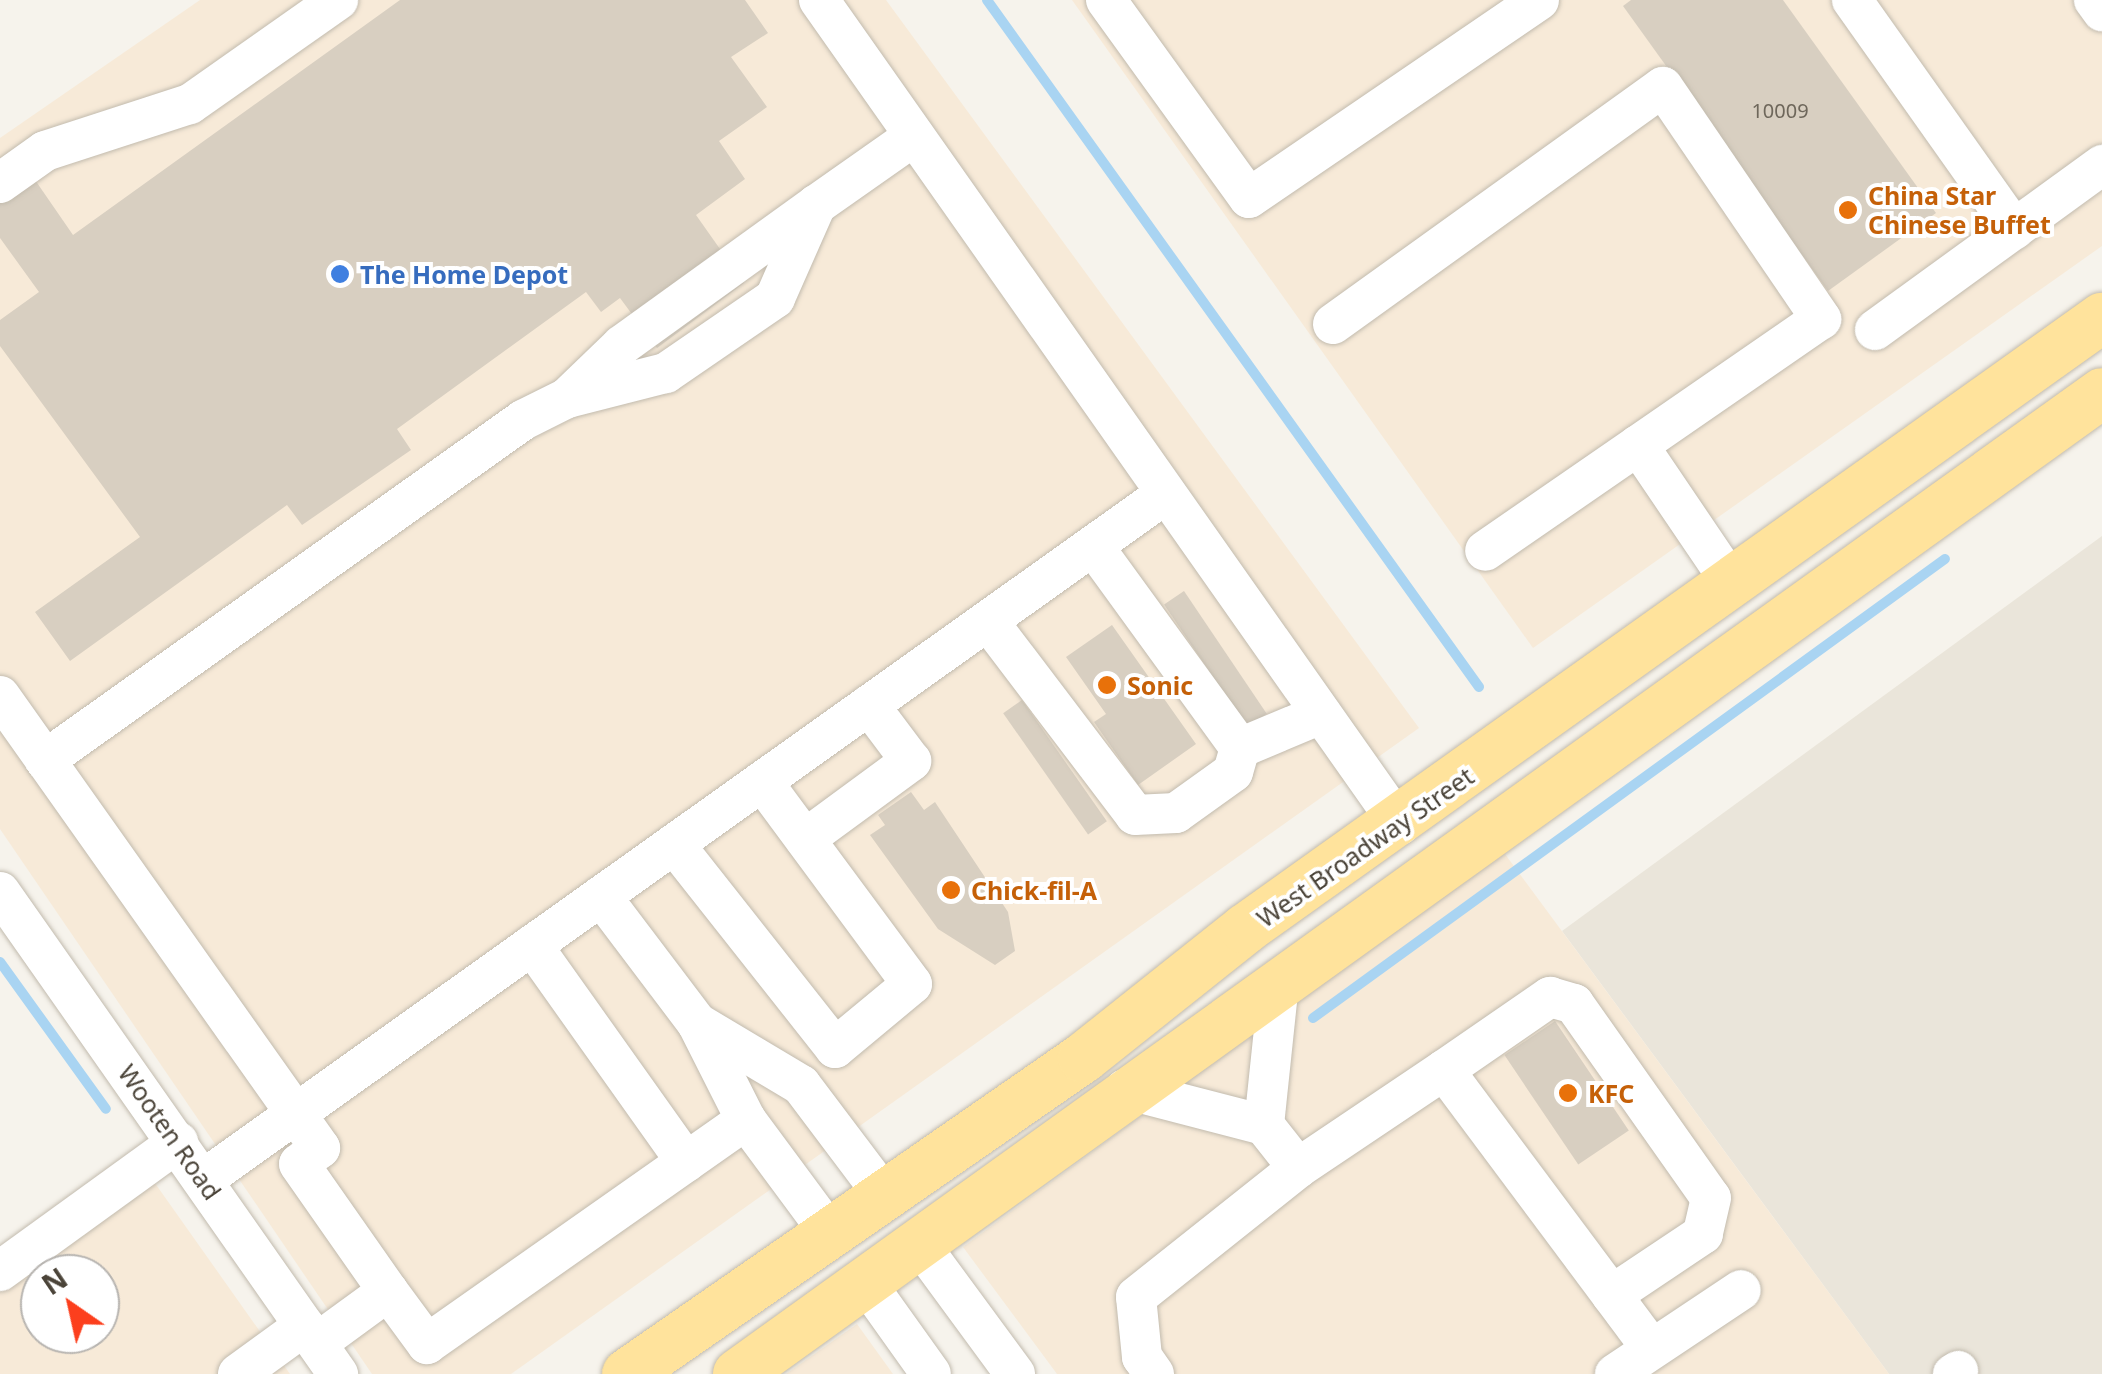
<!DOCTYPE html>
<style>
body{margin:0}
#map{position:relative;width:2102px;height:1374px;overflow:hidden;background:#f6f3ec;font-family:"Noto Sans",sans-serif}
div>[style]{position:absolute}
.residential>*{inset:0;background:#eae5da}
.commercial>*{inset:0;background:#f7ead8}
.stream>*{height:10px;margin:-5px;padding:0 5px;transform-origin:5px;border-radius:5px;background:#a9d4f2}
.building>*{inset:0;background:#d8cfc1;transform-origin:0 0}
.roads{filter:drop-shadow(0 0 2px #c2bbae) drop-shadow(0 0 2px #c2bbae)}
.minor>*{height:40px;margin:-20px;padding:0 20px;transform-origin:20px;border-radius:20px;background:#fff}
.major>*{height:50px;margin:-25px;padding:0 25px;transform-origin:25px;border-radius:25px;background:#ffe39c}
.dots>*{width:28px;height:28px;translate:-50% -50%;box-sizing:border-box;border:5px solid #fff;border-radius:50%}
span{translate:-50% -50%;white-space:nowrap;text-align:center;line-height:1.15;-webkit-text-stroke:8px #fff;paint-order:stroke}
.number-label{font-size:20px;color:#6e675b}
.number-label span{-webkit-text-stroke-width:0}
.food-label{font-size:25px;color:#c56008;font-weight:700}
.left{translate:0 -50%;text-align:left}
.shop-label{font-size:25px;color:#366cbe;font-weight:700}
.street-label{font-size:25px;color:#4b4439}
.north{position:absolute;left:20px;top:1254px;width:100px;height:100px;box-sizing:border-box;background:#fff;border:2px solid #b7b4b0;border-radius:50%;rotate:326deg;font-size:28px;font-weight:700;line-height:40px;text-align:center;color:#4b4439}
.north::after{content:'';display:block;margin:auto;width:35px;height:45px;background:#fc3f1d;clip-path:polygon(50% 0,100% 100%,50% 72%,0 100%)}
</style>
<div id="map">
<div class="residential">
<div style="clip-path:polygon(2102px 536px,2102px 1374px,1889px 1374px,1562px 931px)"></div>
</div>
<div class="commercial">
<div style="clip-path:polygon(200px 0,886px 0,1419px 728px,511px 1374px,372px 1374px,0 829px,0 138px)"></div>
<div style="clip-path:polygon(1072px 0,2102px 0,2102px 246px,1533px 648px)"></div>
<div style="clip-path:polygon(1502px 850px,1889px 1374px,1057px 1374px,963px 1247px)"></div>
<div style="clip-path:polygon(evenodd,140px 1162px,290px 1374px,0 1374px,0 1259px,140px 1162px,40px 1274px,100px 1274px,100px 1334px,40px 1334px,40px 1274px)"></div>
<div style="clip-path:polygon(857px 1324px,893px 1374px,786px 1374px)"></div>
</div>
<div class="stream">
<div style="left:987px;top:0;width:845px;rotate:54.39deg"></div>
<div style="left:0;top:962px;width:181px;rotate:54.2deg"></div>
<div style="left:1313px;top:1018px;width:781px;rotate:-35.99deg"></div>
</div>
<div class="building">
<div style="clip-path:polygon(400px 0,745px 0,768px 33px,731px 57px,767px 107px,719px 141px,745px 179px,696px 215px,744px 283px,657px 348px,620px 298px,601px 312px,586px 292px,397px 429px,411px 450px,302px 525px,287px 505px,70px 661px,35px 612px,140px 537px,0 346px,0 320px,39px 292px,0 238px,0 201px,33px 177px,73px 235px)"></div>
<div style="clip-path:polygon(1631px 0,1783px 0,1936px 213px,1828px 291px,1623px 6px)"></div>
<div style="left:1184px;top:591px;width:148px;height:24px;rotate:56deg"></div>
<div style="clip-path:polygon(1112px 625px,1196px 744px,1138px 785px,1094px 722px,1106px 714px,1066px 657px)"></div>
<div style="left:1022px;top:700px;width:148px;height:23px;rotate:55deg"></div>
<div style="clip-path:polygon(911px 792px,924px 810px,935px 802px,1008px 912px,1015px 951px,995px 965px,938px 929px,870px 835px,885px 825px,878px 815px)"></div>
<div style="left:1555px;top:1021px;width:132px;height:61px;rotate:56deg"></div>
</div>
<div class="roads">
<div class="minor">
<div style="left:819px;top:0;width:1009px;rotate:54.85deg"></div>
<div style="left:1106px;top:0;width:244px;rotate:54.2deg"></div>
<div style="left:1249px;top:198px;width:351px;rotate:-34.3deg"></div>
<div style="left:1852px;top:0;width:281px;rotate:54.7deg"></div>
<div style="left:2094px;top:0;width:14px;rotate:54deg"></div>
<div style="left:0;top:183px;width:55px;rotate:-35.4deg"></div>
<div style="left:45px;top:151px;width:152px;rotate:-18deg"></div>
<div style="left:190px;top:104px;width:181px;rotate:-35.1deg"></div>
<div style="left:1333px;top:324px;width:406px;rotate:-35.7deg"></div>
<div style="left:1663px;top:87px;width:281px;rotate:55.7deg"></div>
<div style="left:1821px;top:319px;width:408px;rotate:145.4deg"></div>
<div style="left:1875px;top:330px;width:281px;rotate:-36deg"></div>
<div style="left:567px;top:398px;width:76px;rotate:-43.9deg"></div>
<div style="left:622px;top:345px;width:239px;rotate:-35.8deg"></div>
<div style="left:1638px;top:445px;width:168px;rotate:55.9deg"></div>
<div style="left:988px;top:621px;width:243px;rotate:52.8deg"></div>
<div style="left:1135px;top:815px;width:41px;rotate:-2.8deg"></div>
<div style="left:1176px;top:813px;width:70px;rotate:-35.7deg"></div>
<div style="left:1233px;top:772px;width:25px;rotate:-74deg"></div>
<div style="left:1240px;top:748px;width:250px;rotate:-126deg"></div>
<div style="left:0;top:696px;width:554px;rotate:54.7deg"></div>
<div style="left:320px;top:1148px;width:26px;rotate:143deg"></div>
<div style="left:299px;top:1164px;width:155px;rotate:55deg"></div>
<div style="left:1240px;top:748px;width:88px;rotate:-22.8deg"></div>
<div style="left:45px;top:760px;width:587px;rotate:-35.42deg"></div>
<div style="left:523px;top:420px;width:49px;rotate:-26.6deg"></div>
<div style="left:567px;top:398px;width:102px;rotate:-14.2deg"></div>
<div style="left:666px;top:373px;width:132px;rotate:-34.5deg"></div>
<div style="left:775px;top:298px;width:102px;rotate:-66.2deg"></div>
<div style="left:816px;top:205px;width:120px;rotate:-35.1deg"></div>
<div style="left:805px;top:839px;width:132px;rotate:-36.3deg"></div>
<div style="left:911px;top:761px;width:70px;rotate:-126.9deg"></div>
<div style="left:674px;top:844px;width:260px;rotate:51.7deg"></div>
<div style="left:835px;top:1048px;width:100px;rotate:-39.7deg"></div>
<div style="left:912px;top:984px;width:252px;rotate:-126.5deg"></div>
<div style="left:0;top:892px;width:589px;rotate:54.96deg"></div>
<div style="left:601px;top:896px;width:159px;rotate:52.9deg"></div>
<div style="left:697px;top:1023px;width:109px;rotate:63.2deg"></div>
<div style="left:746px;top:1120px;width:139px;rotate:53.5deg"></div>
<div style="left:532px;top:945px;width:266px;rotate:54.6deg"></div>
<div style="left:697px;top:1023px;width:121px;rotate:30.8deg"></div>
<div style="left:801px;top:1085px;width:136px;rotate:53deg"></div>
<div style="left:1444px;top:1070px;width:129px;rotate:-34.6deg"></div>
<div style="left:1550px;top:997px;width:25px;rotate:16deg"></div>
<div style="left:1574px;top:1004px;width:237px;rotate:54.8deg"></div>
<div style="left:1711px;top:1198px;width:37px;rotate:103deg"></div>
<div style="left:1703px;top:1234px;width:110px;rotate:146.2deg"></div>
<div style="left:1125px;top:1089px;width:144px;rotate:14.5deg"></div>
<div style="left:1264px;top:1125px;width:55px;rotate:51.7deg"></div>
<div style="left:1298px;top:1168px;width:176px;rotate:-33.9deg"></div>
<div style="left:1444px;top:1070px;width:347px;rotate:53.3deg"></div>
<div style="left:1264px;top:1125px;width:143px;rotate:-84deg"></div>
<div style="left:204px;top:1179px;width:1179px;rotate:-35.47deg"></div>
<div style="left:918px;top:1242px;width:164px;rotate:53.7deg"></div>
<div style="left:0;top:1271px;width:220px;rotate:-35.9deg"></div>
<div style="left:864px;top:1280px;width:115px;rotate:54.5deg"></div>
<div style="left:317px;top:1343px;width:88px;rotate:-36.2deg"></div>
<div style="left:388px;top:1291px;width:66px;rotate:53.7deg"></div>
<div style="left:427px;top:1344px;width:390px;rotate:-35.1deg"></div>
<div style="left:238px;top:1374px;width:82px;rotate:-36deg"></div>
<div style="left:1154px;top:1374px;width:21px;rotate:-125deg"></div>
<div style="left:1142px;top:1357px;width:60px;rotate:-95.7deg"></div>
<div style="left:1136px;top:1297px;width:207px;rotate:-38.5deg"></div>
<div style="left:1615px;top:1374px;width:151px;rotate:-33.7deg"></div>
<div style="left:1953px;top:1374px;width:6px;rotate:-31deg"></div>
</div>
<div class="major">
<div style="left:627px;top:1374px;width:555px;rotate:-34.72deg"></div>
<div style="left:1083px;top:1058px;width:207px;rotate:-38.5deg"></div>
<div style="left:1245px;top:929px;width:1053px;rotate:-35.49deg"></div>
<div style="left:738px;top:1374px;width:1680px;rotate:-35.72deg"></div>
</div>
</div>
<div class="dots">
<div style="left:1848px;top:210px;background:#e8710a"></div>
<div style="left:340px;top:274px;background:#3f7fe0"></div>
<div style="left:1107px;top:685px;background:#e8710a"></div>
<div style="left:951px;top:890px;background:#e8710a"></div>
<div style="left:1568px;top:1093px;background:#e8710a"></div>
</div>
<div class="number-label">
<span style="left:1780px;top:110px">10009</span>
</div>
<div class="food-label">
<span class="left" style="left:1868px;top:210px">China Star<br>Chinese Buffet</span>
<span class="left" style="left:1127px;top:685px">Sonic</span>
<span class="left" style="left:971px;top:890px">Chick-fil-A</span>
<span class="left" style="left:1588px;top:1093px">KFC</span>
</div>
<div class="shop-label">
<span class="left" style="left:360px;top:274px">The Home Depot</span>
</div>
<div class="street-label">
<span style="left:1365px;top:847px;rotate:-35deg">West Broadway Street</span>
<span style="left:170px;top:1132px;rotate:55deg">Wooten Road</span>
</div>
<div class="north">N</div>
</div>
